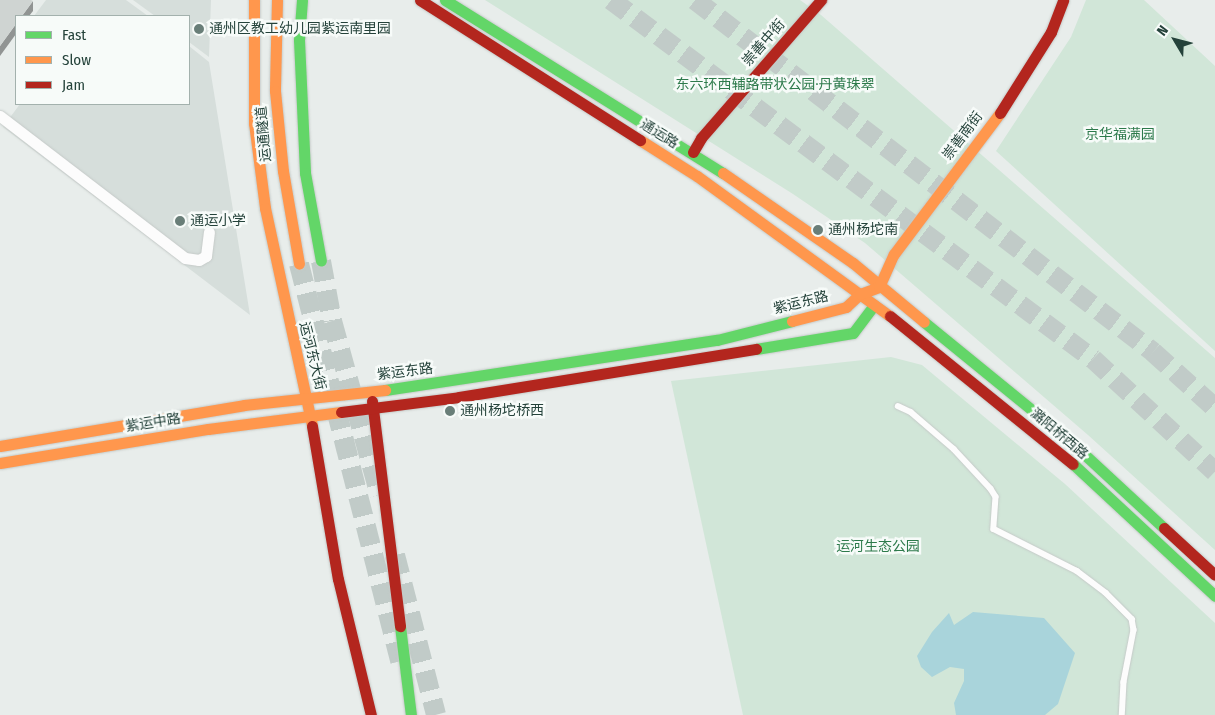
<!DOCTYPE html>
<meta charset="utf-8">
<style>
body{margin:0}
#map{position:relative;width:1215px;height:715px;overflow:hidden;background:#e8edeb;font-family:"Fira Sans Condensed","Noto Sans SC",sans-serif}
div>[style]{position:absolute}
.built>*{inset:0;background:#d6dedb}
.green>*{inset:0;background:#d1e6d8}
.water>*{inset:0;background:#a9d4db}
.highway-tunnel>*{height:20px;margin-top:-10px;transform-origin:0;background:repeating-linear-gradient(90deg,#c1cbc8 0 20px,transparent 0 30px)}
.roads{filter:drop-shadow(0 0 1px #c5cac8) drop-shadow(0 0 1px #c5cac8)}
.lane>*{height:5.5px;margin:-2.75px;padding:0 2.75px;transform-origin:2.75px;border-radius:2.75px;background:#fcfcfc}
.street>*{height:11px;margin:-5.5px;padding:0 5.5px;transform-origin:5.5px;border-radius:5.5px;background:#fcfcfc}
.fast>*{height:11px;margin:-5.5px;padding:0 5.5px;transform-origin:5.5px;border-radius:5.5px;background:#63d668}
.slow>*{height:11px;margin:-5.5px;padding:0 5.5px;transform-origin:5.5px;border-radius:5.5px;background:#ff974d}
.jam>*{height:11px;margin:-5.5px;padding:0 5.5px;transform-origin:5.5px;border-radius:5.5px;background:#b3261e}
.shaded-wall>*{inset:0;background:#919493}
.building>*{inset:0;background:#cfd4d2}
.dots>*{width:14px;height:14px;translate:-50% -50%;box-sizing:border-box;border:2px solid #f7fbf9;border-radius:50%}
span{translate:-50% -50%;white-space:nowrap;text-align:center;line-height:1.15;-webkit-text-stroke:5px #f7fbf9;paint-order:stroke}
.poi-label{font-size:14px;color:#24423a}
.left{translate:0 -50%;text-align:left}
.street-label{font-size:14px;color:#24423a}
.park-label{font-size:14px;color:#2d7a4b}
.legend{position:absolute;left:15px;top:15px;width:175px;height:90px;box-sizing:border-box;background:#f7fbf9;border:1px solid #a3b1ad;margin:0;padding:6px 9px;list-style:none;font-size:15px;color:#24423a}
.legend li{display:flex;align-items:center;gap:10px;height:25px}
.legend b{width:25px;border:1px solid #a3b1ad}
.north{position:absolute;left:1150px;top:15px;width:50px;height:50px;-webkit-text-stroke:4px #f7fbf9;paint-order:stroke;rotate:307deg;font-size:14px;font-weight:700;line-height:20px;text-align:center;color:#24423a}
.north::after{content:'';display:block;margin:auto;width:18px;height:22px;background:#24423a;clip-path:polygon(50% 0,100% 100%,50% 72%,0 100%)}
</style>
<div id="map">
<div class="built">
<div style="clip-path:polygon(46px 0,126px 0,148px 16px,34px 16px)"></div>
<div style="clip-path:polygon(133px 0,211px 0,209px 57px,189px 42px,189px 16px,155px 16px)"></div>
<div style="clip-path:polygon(189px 46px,209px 62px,250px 315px,3px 127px,20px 104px,189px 104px)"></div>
</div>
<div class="green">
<div style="clip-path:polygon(485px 0,800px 0,821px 15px,1215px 358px,1215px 550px,1088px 435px,865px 243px,793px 194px)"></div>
<div style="clip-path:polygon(1086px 0,1144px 0,1215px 66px,1215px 351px,996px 151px,1071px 37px)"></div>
<div style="clip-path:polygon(891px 357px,922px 365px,1065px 484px,1215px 623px,1215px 715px,743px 715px,671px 381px)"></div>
</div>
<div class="water">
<div style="clip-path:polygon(973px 612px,1044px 618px,1075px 653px,1058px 704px,1045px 715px,956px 715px,954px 703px,964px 681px,964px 669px,950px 667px,932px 677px,921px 667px,917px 656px,932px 632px,949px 613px,954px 625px)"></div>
</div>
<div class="highway-tunnel">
<div style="left:611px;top:0;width:601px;rotate:36.68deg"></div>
<div style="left:1093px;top:359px;width:166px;rotate:42.8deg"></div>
<div style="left:695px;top:0;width:578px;rotate:37.54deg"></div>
<div style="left:1153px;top:352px;width:84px;rotate:42.1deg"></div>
<div style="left:321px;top:261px;width:61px;rotate:79.6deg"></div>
<div style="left:332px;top:321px;width:180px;rotate:74.6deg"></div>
<div style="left:299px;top:264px;width:410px;rotate:75.7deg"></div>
<div style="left:395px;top:555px;width:165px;rotate:75.6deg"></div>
</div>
<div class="roads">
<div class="lane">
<div style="left:898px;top:406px;width:14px;rotate:25deg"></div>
<div style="left:911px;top:412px;width:57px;rotate:40.7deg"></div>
<div style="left:954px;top:449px;width:54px;rotate:47.2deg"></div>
<div style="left:991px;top:489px;width:9px;rotate:58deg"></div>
<div style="left:996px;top:497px;width:32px;rotate:94deg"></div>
<div style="left:994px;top:529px;width:93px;rotate:26.8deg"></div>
<div style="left:1077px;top:571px;width:36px;rotate:37deg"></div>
<div style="left:1106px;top:593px;width:37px;rotate:45deg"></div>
<div style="left:1132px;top:619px;width:11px;rotate:80deg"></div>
<div style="left:1134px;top:630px;width:53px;rotate:100.9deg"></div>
<div style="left:1124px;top:682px;width:33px;rotate:93deg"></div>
</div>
<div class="street">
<div style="left:0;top:116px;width:233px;rotate:37.5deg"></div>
<div style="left:185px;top:258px;width:14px;rotate:8deg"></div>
<div style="left:199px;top:260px;width:8px;rotate:-30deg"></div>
<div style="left:206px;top:256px;width:24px;rotate:-83deg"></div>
</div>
<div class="fast">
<div style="left:302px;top:0;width:40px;rotate:94.3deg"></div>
<div style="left:299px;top:40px;width:133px;rotate:87.4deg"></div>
<div style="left:305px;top:173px;width:89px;rotate:79.7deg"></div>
<div style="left:445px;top:0;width:327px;rotate:31.9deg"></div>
<div style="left:924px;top:322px;width:190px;rotate:39.2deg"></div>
<div style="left:1071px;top:442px;width:127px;rotate:42.8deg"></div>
<div style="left:756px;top:349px;width:98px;rotate:-9.4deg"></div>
<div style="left:853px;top:333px;width:35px;rotate:-53deg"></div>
<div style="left:385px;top:390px;width:336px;rotate:-8.6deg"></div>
<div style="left:717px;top:340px;width:77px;rotate:-14.2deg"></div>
<div style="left:1073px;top:464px;width:194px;rotate:42.9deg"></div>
<div style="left:400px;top:626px;width:90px;rotate:83deg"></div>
</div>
<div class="slow">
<div style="left:254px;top:0;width:123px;rotate:90deg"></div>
<div style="left:254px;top:123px;width:86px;rotate:82.6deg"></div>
<div style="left:265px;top:208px;width:223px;rotate:77.8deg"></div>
<div style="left:277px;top:0;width:91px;rotate:91.3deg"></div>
<div style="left:275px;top:91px;width:80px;rotate:84.3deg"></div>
<div style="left:283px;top:171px;width:94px;rotate:80.2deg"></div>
<div style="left:640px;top:140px;width:67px;rotate:32.3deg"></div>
<div style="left:697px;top:176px;width:238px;rotate:36deg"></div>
<div style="left:723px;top:173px;width:158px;rotate:34.7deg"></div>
<div style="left:853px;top:263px;width:92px;rotate:39.7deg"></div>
<div style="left:792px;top:321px;width:56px;rotate:-14.5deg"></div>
<div style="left:846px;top:307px;width:19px;rotate:-43deg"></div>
<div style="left:860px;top:294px;width:20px;rotate:-20deg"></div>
<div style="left:879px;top:287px;width:36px;rotate:-66deg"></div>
<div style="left:894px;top:254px;width:176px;rotate:-53.1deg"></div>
<div style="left:0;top:446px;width:247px;rotate:-9.5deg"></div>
<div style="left:244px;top:405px;width:142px;rotate:-6.1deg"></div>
<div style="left:0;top:463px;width:211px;rotate:-9.3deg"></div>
<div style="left:208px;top:429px;width:134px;rotate:-7.3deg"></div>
</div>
<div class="jam">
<div style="left:420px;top:0;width:261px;rotate:32.5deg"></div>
<div style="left:1000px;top:113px;width:96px;rotate:-57.8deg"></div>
<div style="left:1051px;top:32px;width:34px;rotate:-69deg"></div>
<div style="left:693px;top:152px;width:16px;rotate:-60deg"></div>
<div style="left:701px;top:138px;width:183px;rotate:-49deg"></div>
<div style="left:890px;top:316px;width:235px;rotate:39deg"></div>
<div style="left:372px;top:401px;width:227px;rotate:82.9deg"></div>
<div style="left:341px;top:412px;width:119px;rotate:-7.2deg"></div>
<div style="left:459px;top:397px;width:301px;rotate:-9.2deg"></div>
<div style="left:312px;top:426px;width:155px;rotate:80.4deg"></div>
<div style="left:338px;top:579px;width:140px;rotate:76.4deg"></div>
<div style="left:1164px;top:528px;width:69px;rotate:42.7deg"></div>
</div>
</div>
<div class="shaded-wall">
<div style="clip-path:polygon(33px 1px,33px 11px,29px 16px,22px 16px)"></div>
<div style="clip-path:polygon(16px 24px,16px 34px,0 56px,0 46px)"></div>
</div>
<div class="building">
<div style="clip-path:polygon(0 0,31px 0,33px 1px,22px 16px,16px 16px,16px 24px,0 46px)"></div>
</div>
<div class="dots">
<div style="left:199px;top:29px;background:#697e78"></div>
<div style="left:180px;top:221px;background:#697e78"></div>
<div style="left:818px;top:230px;background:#697e78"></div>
<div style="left:450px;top:411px;background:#697e78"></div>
</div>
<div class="poi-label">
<span class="left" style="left:209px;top:29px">通州区教工幼儿园紫运南里园</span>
<span class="left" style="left:190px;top:221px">通运小学</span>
<span class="left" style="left:828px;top:230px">通州杨坨南</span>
<span class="left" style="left:460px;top:411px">通州杨坨桥西</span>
</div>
<div class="street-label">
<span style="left:764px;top:43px;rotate:-49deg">崇善中街</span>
<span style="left:264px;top:134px;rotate:-95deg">运通隧道</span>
<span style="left:659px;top:134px;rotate:32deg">通运路</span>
<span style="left:963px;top:136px;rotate:-53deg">崇善南街</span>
<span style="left:801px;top:303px;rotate:-14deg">紫运东路</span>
<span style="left:312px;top:356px;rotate:76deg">运河东大街</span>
<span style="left:405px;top:372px;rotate:-7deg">紫运东路</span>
<span style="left:153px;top:423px;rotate:-9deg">紫运中路</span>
<span style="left:1059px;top:434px;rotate:40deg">潞阳桥西路</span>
</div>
<div class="park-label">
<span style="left:775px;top:85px">东六环西辅路带状公园·丹黄珠翠</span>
<span style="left:1120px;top:135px">京华福满园</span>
<span style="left:878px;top:547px">运河生态公园</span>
</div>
<ul class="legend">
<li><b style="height:6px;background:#63d668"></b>Fast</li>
<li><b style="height:6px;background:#ff974d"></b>Slow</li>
<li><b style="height:6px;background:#b3261e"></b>Jam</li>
</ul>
<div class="north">N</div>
</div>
